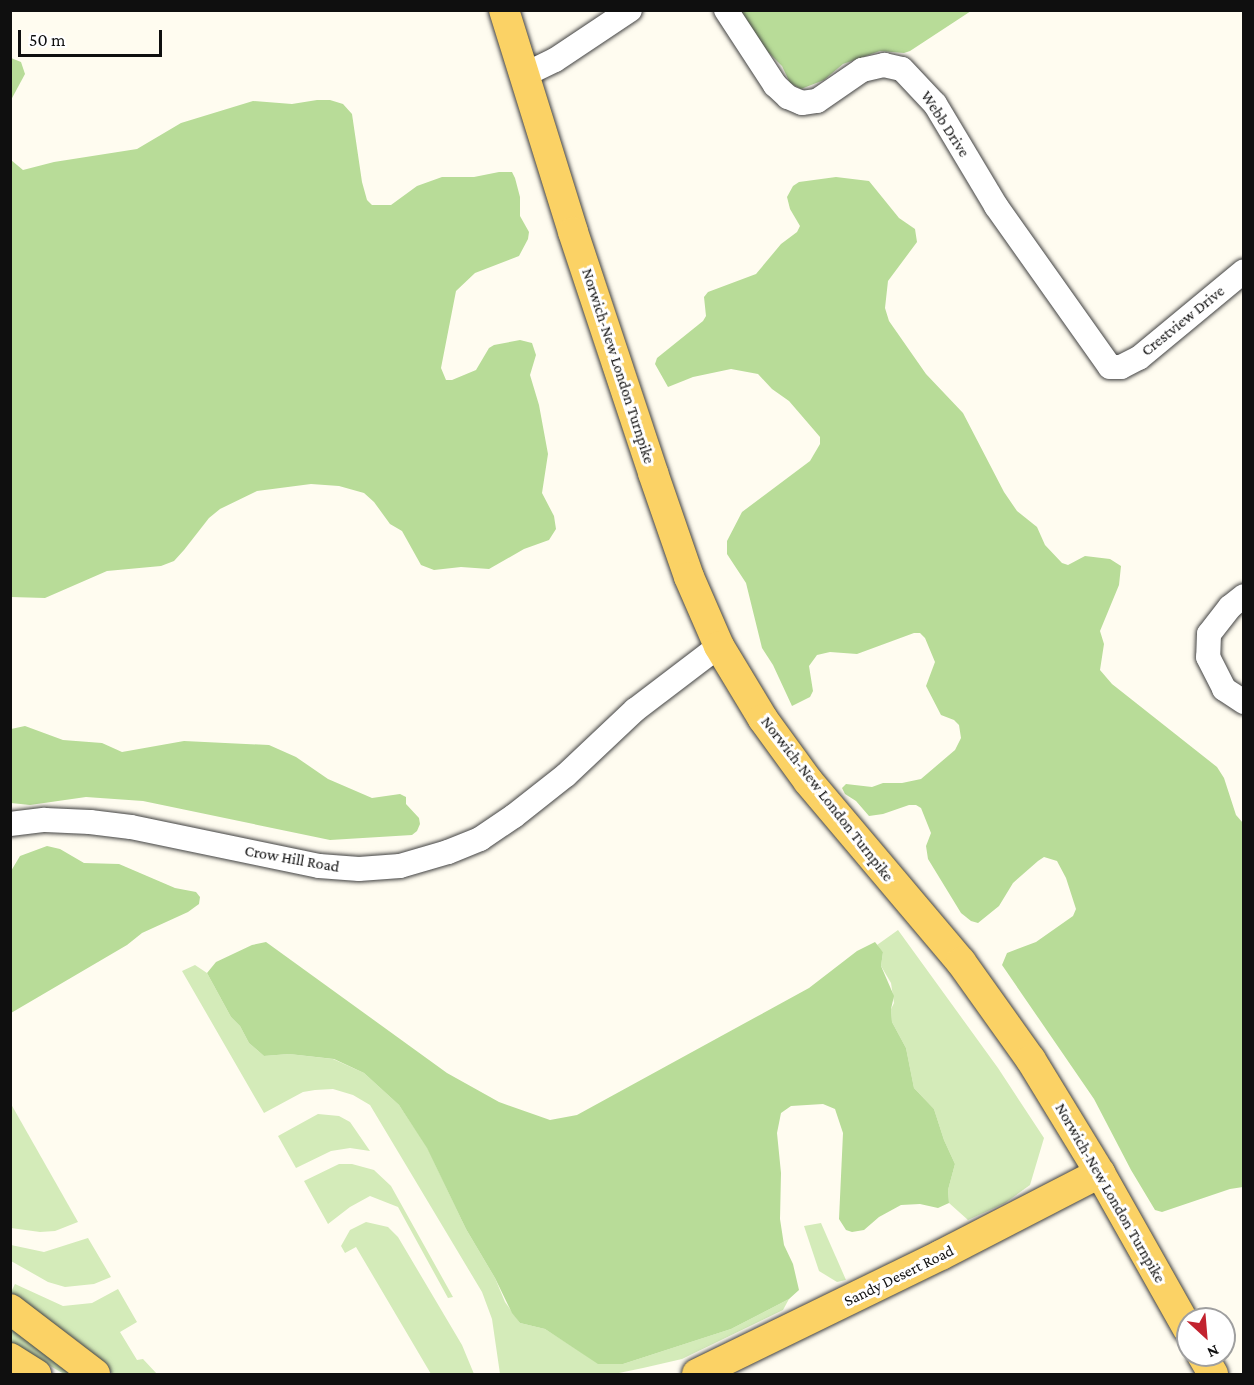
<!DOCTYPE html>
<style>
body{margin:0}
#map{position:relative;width:1254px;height:1385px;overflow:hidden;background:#fffcf0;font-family:"Crimson Pro",serif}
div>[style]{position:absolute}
.green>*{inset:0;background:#d4ebb9}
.forest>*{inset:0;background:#b8dc98}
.roads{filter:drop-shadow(0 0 2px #424242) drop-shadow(0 0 2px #424242)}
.minor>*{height:24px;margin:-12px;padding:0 12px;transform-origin:12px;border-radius:12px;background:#fff}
.major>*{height:30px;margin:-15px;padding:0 15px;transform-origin:15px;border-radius:15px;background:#fbd265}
span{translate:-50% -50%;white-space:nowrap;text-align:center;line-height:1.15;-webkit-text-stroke:6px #fff;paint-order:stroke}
.street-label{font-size:16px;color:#0f0f0f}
.frame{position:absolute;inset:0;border:12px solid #0f0f0f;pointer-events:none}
.north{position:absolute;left:1176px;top:1307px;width:60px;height:60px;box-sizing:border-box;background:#fff;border:2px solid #9f9f9f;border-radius:50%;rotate:154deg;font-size:16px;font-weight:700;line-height:24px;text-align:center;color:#0f0f0f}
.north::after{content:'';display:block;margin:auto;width:21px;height:27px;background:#c2232f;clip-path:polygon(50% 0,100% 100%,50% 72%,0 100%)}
.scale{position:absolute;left:18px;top:30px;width:144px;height:27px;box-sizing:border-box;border:3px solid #0f0f0f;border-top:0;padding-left:8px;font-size:18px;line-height:21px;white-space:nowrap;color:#0f0f0f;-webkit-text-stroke:4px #fff;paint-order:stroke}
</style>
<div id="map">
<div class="green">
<div style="clip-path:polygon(898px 930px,998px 1068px,1044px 1138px,1030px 1185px,1005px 1203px,968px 1220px,949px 1203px,948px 1190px,955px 1164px,944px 1140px,934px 1109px,914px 1088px,906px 1048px,892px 1022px,891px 1009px,894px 1003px,891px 983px,881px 966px,883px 952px,877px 945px)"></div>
<div style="clip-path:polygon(195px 965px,207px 973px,231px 1017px,240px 1026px,249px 1043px,264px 1056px,289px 1054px,333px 1059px,364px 1073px,399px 1105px,427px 1147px,466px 1229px,495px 1278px,505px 1302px,520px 1323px,545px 1329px,598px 1363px,623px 1364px,731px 1329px,789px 1299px,783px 1310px,682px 1359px,643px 1368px,614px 1374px,500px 1374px,492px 1319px,482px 1292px,370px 1105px,353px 1095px,333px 1089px,315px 1090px,303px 1092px,264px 1113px,182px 971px)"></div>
<div style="clip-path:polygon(11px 1104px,78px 1222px,55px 1231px,40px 1232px,11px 1228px)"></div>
<div style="clip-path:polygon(318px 1114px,339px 1116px,350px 1122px,370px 1151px,350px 1148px,331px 1151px,296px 1168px,278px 1136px)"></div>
<div style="clip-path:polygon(339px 1164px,352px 1164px,374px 1170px,391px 1186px,453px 1297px,448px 1298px,398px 1207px,370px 1196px,350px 1207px,328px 1224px,304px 1181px)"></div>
<div style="clip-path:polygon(366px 1222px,388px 1227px,398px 1237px,462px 1345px,474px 1374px,431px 1374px,356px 1247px,345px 1253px,341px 1246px,350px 1230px)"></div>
<div style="clip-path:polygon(821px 1223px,846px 1280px,837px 1282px,819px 1271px,804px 1226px)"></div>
<div style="clip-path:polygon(88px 1238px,111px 1277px,94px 1284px,65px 1287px,48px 1282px,11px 1261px,11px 1245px,44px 1252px)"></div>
<div style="clip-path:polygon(15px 1284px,63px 1306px,92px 1303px,118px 1289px,137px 1322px,120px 1332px,137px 1360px,143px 1359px,157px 1374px,113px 1374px,80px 1343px,11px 1292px)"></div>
<div style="clip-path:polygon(10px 1327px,74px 1374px,64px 1374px,11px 1343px)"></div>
</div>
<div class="forest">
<div style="clip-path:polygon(741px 11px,971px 11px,910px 51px,904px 53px,880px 51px,843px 64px,824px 80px,801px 89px,790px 83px,782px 66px,768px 52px)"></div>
<div style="clip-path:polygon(11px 58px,21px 62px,25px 74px,11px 100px)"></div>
<div style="clip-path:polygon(317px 100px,330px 100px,343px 104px,352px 114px,362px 182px,367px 200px,372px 205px,391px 205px,417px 186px,442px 177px,474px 177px,499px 172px,512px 172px,515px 178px,520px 197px,520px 216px,529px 232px,528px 239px,519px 256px,475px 273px,456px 291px,441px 368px,446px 380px,452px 380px,476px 370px,489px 348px,494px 345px,520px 340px,532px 343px,536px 355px,530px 375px,539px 405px,548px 454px,542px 493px,554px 516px,556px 529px,549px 540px,524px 549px,489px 569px,461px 567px,434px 570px,421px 565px,402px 531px,390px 524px,374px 502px,364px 493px,339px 486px,311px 484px,257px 491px,220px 509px,209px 518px,184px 550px,174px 561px,161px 566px,107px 571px,45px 598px,11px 597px,11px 160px,23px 170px,54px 162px,137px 149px,181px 123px,253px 101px,292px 104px)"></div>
<div style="clip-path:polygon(836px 177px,869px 181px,899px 218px,915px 229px,917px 242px,888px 281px,885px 308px,889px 321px,926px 374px,963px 413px,1004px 492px,1017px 511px,1037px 527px,1045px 545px,1062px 563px,1068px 565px,1085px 556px,1110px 559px,1121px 566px,1119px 585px,1100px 631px,1104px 644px,1100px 670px,1112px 684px,1217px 767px,1224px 778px,1236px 815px,1243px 823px,1243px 1187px,1230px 1189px,1162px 1212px,1155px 1210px,1131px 1170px,1094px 1099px,1002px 965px,1007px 953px,1036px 942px,1073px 916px,1076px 909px,1066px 878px,1057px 861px,1044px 857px,1038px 861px,1013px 883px,999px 906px,978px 923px,971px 921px,961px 913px,928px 859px,926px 846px,931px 833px,921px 808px,916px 805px,909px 805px,883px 814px,869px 816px,856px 801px,845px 794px,842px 788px,846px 784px,872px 787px,883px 783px,902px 783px,921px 779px,955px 750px,961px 738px,959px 725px,954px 720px,941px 715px,926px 686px,935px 662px,925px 638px,920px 633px,914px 633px,857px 654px,830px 652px,817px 655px,809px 666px,813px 691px,810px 697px,792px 706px,773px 665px,762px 648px,746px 583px,727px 554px,727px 541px,742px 512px,810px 461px,820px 444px,820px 437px,789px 401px,772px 389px,758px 374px,731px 369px,693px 377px,668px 387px,655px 364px,657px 358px,703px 321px,706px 316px,704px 297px,708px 292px,756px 274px,781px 244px,797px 232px,800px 226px,790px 209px,787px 197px,793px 186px,799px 182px)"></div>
<div style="clip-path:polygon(25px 726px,63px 740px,102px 743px,122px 752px,184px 741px,269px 745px,296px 757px,328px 779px,372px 798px,400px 794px,406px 797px,406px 804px,419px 818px,420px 824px,417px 831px,412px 835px,330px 840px,143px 801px,86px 797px,30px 805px,11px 803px,11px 729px)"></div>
<div style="clip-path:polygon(47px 846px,60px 849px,84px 863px,119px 864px,175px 888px,196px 892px,200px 897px,199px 904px,188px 912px,142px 933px,127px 945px,11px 1013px,11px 871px,20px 856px)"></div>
<div style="clip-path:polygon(266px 942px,447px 1073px,499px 1102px,550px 1120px,577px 1115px,809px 988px,857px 951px,875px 942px,883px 952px,881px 966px,894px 996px,891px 1009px,892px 1022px,906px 1048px,914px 1088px,934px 1109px,944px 1140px,955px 1164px,948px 1190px,949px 1203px,938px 1208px,920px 1204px,901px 1205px,879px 1217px,864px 1230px,852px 1232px,846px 1230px,839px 1219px,843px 1133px,835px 1109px,823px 1104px,791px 1106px,781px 1113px,777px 1133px,781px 1173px,780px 1219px,784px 1245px,793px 1264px,799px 1290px,789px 1299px,731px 1329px,623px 1364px,598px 1364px,545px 1329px,520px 1323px,512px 1313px,495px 1278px,466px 1229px,427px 1148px,399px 1105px,364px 1073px,334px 1059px,289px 1054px,264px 1056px,249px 1043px,240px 1026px,231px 1017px,207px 973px,216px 962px,252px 945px)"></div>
</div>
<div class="roads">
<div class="minor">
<div style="left:726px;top:10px;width:90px;rotate:56.8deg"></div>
<div style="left:775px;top:85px;width:18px;rotate:43deg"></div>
<div style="left:788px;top:97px;width:15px;rotate:23deg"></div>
<div style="left:802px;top:103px;width:15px;rotate:-8deg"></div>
<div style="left:817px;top:101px;width:55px;rotate:-34.6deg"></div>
<div style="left:862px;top:70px;width:23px;rotate:-13deg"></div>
<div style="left:884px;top:65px;width:18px;rotate:13deg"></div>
<div style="left:902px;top:69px;width:48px;rotate:46.7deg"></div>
<div style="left:935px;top:104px;width:119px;rotate:59.1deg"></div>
<div style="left:996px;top:206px;width:197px;rotate:54.7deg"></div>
<div style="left:1110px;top:367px;width:11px"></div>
<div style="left:1121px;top:367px;width:20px;rotate:-27deg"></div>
<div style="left:1139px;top:358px;width:136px;rotate:-39.6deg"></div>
<div style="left:524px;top:75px;width:34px;rotate:-26deg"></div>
<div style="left:555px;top:60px;width:90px;rotate:-33.7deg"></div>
<div style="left:1244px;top:596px;width:18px;rotate:142deg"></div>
<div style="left:1230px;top:607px;width:34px;rotate:128deg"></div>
<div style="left:1209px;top:634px;width:23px;rotate:92deg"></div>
<div style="left:1208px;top:657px;width:36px;rotate:63deg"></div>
<div style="left:1224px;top:689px;width:24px;rotate:33deg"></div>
<div style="left:10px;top:824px;width:35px;rotate:-7deg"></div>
<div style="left:45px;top:820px;width:45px;rotate:2.5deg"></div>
<div style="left:90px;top:822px;width:41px;rotate:7deg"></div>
<div style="left:131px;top:827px;width:192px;rotate:11.7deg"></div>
<div style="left:319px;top:866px;width:40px;rotate:4.3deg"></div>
<div style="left:359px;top:869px;width:41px;rotate:-4.2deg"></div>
<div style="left:400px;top:866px;width:50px;rotate:-16.3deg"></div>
<div style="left:448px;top:852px;width:35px;rotate:-22deg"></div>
<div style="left:480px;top:839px;width:41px;rotate:-34.1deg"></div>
<div style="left:514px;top:816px;width:66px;rotate:-38.3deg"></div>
<div style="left:566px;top:775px;width:95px;rotate:-43.3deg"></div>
<div style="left:635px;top:710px;width:106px;rotate:-37.3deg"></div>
</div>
<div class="major">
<div style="left:504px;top:10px;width:232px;rotate:72.7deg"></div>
<div style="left:573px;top:232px;width:254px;rotate:71.6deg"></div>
<div style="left:653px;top:473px;width:110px;rotate:70.9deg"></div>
<div style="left:689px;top:577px;width:75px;rotate:66.5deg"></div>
<div style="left:719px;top:646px;width:85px;rotate:58.9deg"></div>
<div style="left:763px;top:719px;width:77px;rotate:54deg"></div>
<div style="left:808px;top:781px;width:237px;rotate:49.8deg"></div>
<div style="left:961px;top:962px;width:120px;rotate:54.5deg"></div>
<div style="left:1031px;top:1060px;width:132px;rotate:58.6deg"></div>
<div style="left:1100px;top:1173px;width:179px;rotate:60.6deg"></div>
<div style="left:10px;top:1309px;width:107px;rotate:37.4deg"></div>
<div style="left:1202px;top:1355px;width:22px;rotate:60deg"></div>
<div style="left:10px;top:1358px;width:31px;rotate:32deg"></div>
<div style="left:697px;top:1374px;width:271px;rotate:-26deg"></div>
<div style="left:941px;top:1255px;width:179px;rotate:-27.3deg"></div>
</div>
</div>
<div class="street-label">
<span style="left:945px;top:124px;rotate:57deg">Webb Drive</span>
<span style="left:1183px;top:321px;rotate:-39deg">Crestview Drive</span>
<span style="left:618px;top:366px;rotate:72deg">Norwich-New London Turnpike</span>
<span style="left:827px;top:799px;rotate:52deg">Norwich-New London Turnpike</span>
<span style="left:292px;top:859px;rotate:10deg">Crow Hill Road</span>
<span style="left:1110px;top:1193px;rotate:60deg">Norwich-New London Turnpike</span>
<span style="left:899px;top:1276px;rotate:-26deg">Sandy Desert Road</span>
</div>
<div class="frame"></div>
<div class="north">N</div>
<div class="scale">50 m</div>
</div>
